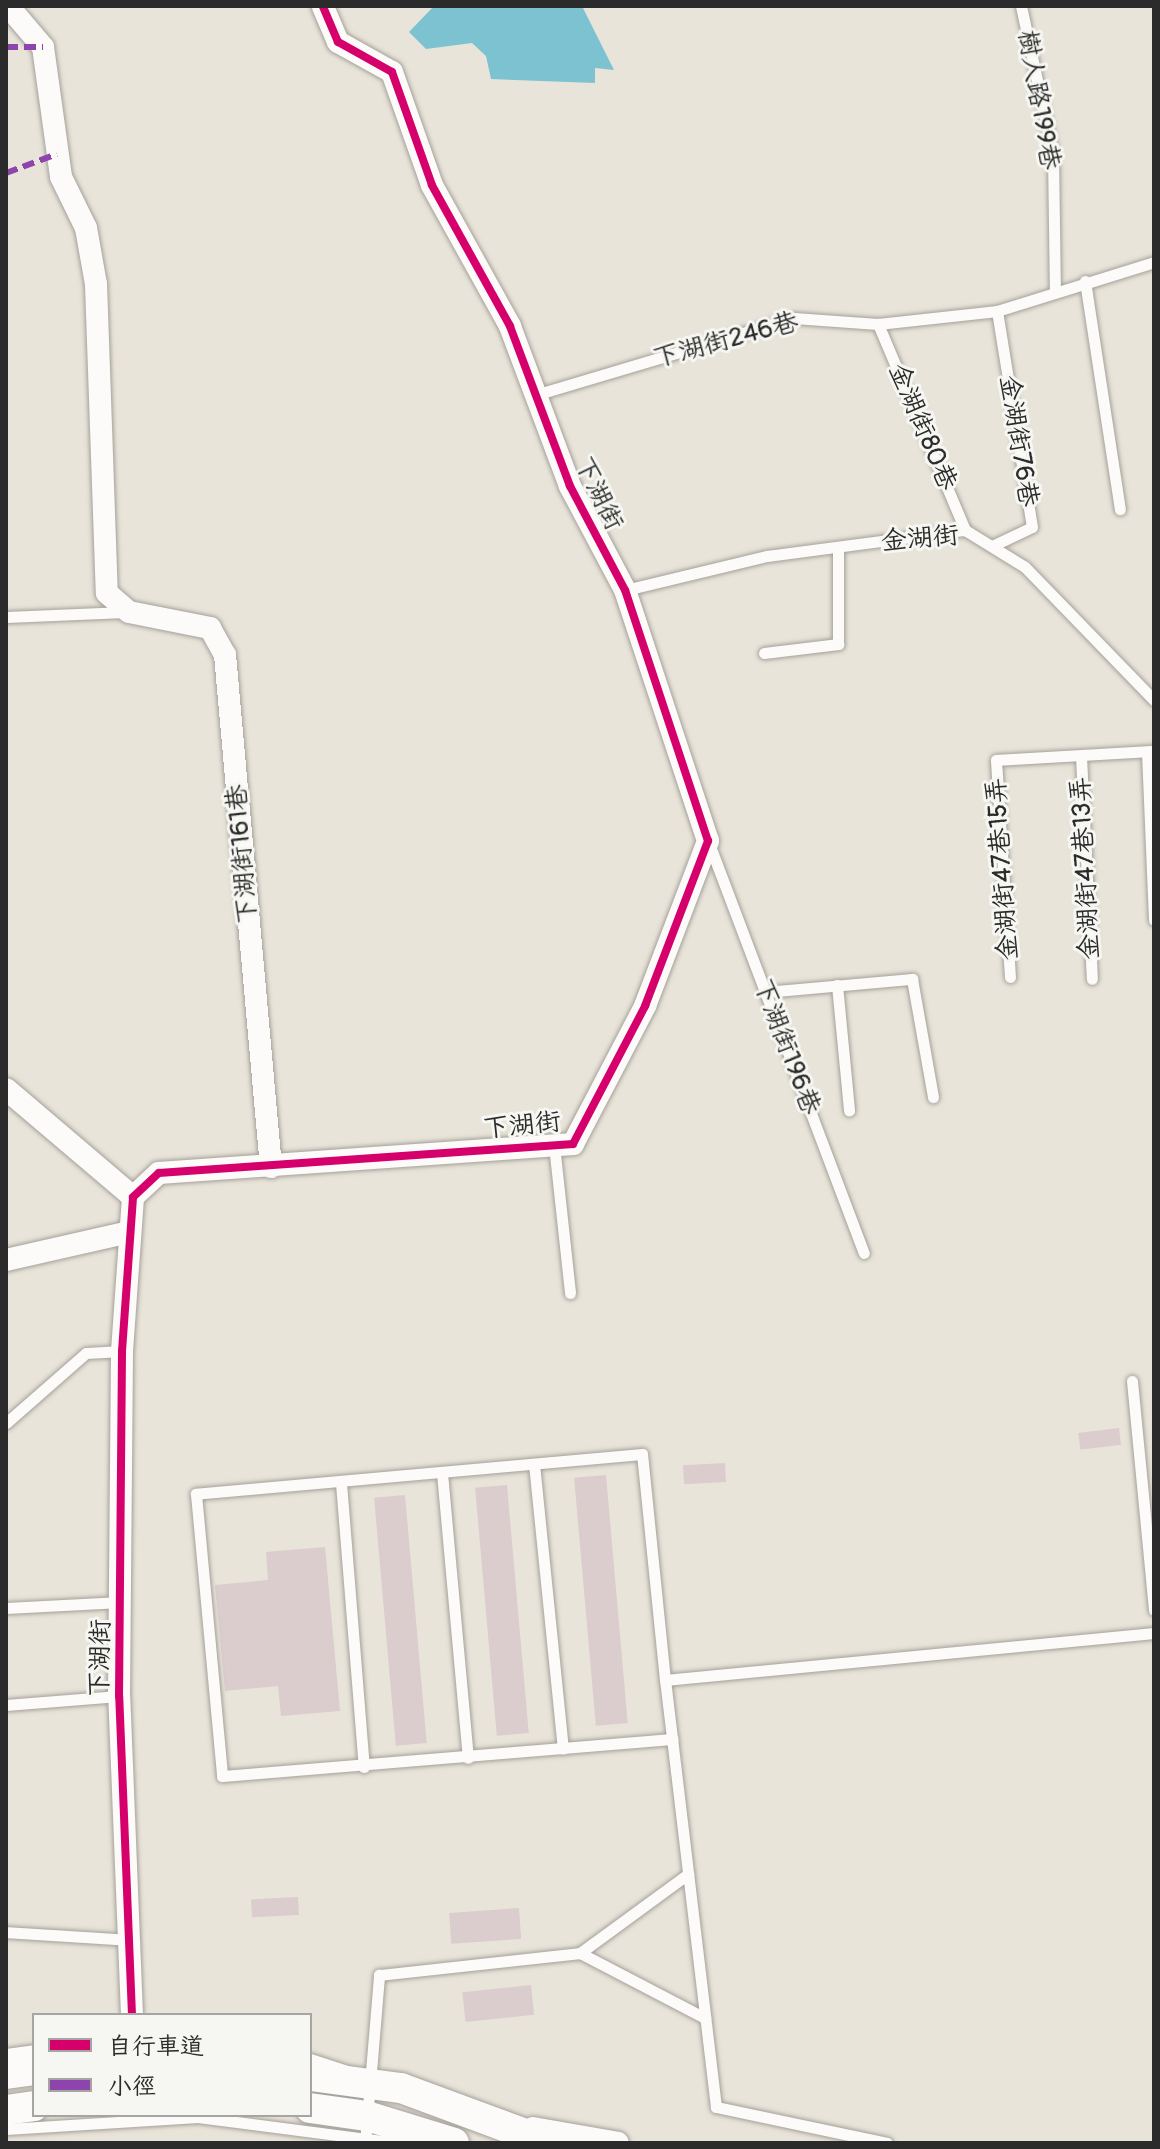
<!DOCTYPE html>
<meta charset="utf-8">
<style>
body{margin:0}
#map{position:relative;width:1160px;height:2149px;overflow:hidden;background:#e9e4d9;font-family:Pangolin,"LXGW WenKai TC",sans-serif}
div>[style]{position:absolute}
.water>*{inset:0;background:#7cc2d0}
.building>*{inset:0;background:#dbccce;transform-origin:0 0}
.roads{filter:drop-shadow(0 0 2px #a4a19b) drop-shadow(0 0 2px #a4a19b)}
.service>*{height:11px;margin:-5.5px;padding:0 5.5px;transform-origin:5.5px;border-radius:5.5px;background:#fcfbf9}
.minor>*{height:22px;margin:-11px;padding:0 11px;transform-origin:11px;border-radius:11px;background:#fcfbf9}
.secondary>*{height:30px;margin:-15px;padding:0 15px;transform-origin:15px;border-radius:15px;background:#fcfbf9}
.quiet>*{height:6px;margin-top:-3px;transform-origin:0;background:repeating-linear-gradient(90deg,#8e44ad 0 12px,transparent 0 18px)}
.cycleway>*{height:8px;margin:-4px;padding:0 4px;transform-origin:4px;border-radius:4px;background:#d6006c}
span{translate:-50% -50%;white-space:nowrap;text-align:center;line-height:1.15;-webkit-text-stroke:6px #f6f6f2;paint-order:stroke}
.street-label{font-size:26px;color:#2b2b2b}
.frame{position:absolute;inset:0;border:8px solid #2b2b2b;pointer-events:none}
.legend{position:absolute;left:32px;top:2013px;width:280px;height:104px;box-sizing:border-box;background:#f6f6f2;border:2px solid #a5a5a2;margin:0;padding:10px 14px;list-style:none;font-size:24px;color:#2b2b2b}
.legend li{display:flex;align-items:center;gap:16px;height:40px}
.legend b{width:40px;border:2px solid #a5a5a2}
</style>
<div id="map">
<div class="water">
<div style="clip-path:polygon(434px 6px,582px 6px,614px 70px,595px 68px,595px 83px,491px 79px,486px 56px,472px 43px,426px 49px,409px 32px)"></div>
</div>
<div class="building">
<div style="left:1119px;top:1428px;width:17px;height:41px;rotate:83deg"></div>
<div style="left:725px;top:1463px;width:19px;height:42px;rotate:87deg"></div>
<div style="left:606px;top:1475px;width:249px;height:32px;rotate:85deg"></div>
<div style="left:507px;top:1485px;width:249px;height:32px;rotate:85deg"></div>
<div style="left:405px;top:1495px;width:249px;height:31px;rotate:85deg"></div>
<div style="clip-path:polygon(325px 1547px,340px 1711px,281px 1716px,278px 1686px,225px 1691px,215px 1585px,268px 1580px,266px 1552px)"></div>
<div style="left:298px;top:1897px;width:18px;height:47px;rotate:87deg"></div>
<div style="left:519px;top:1908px;width:31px;height:70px;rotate:86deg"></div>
<div style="left:531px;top:1985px;width:30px;height:69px;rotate:84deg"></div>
</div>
<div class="roads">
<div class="service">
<div style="left:1021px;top:6px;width:151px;rotate:77.8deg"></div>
<div style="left:1053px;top:154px;width:135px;rotate:89.2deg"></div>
<div style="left:1085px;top:281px;width:231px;rotate:81.3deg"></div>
<div style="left:878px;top:324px;width:224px;rotate:67.1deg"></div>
<div style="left:535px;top:395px;width:270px;rotate:-16.6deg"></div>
<div style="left:794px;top:318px;width:84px;rotate:4.1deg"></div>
<div style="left:878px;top:324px;width:120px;rotate:-6.2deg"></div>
<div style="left:997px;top:311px;width:164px;rotate:-17.3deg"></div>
<div style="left:992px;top:546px;width:44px;rotate:-25.4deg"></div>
<div style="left:1032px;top:527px;width:219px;rotate:-99.2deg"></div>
<div style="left:625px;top:590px;width:146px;rotate:-13.5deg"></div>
<div style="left:767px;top:556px;width:200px;rotate:-7.5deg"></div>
<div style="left:965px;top:530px;width:70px;rotate:31.7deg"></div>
<div style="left:1025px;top:567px;width:185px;rotate:45.9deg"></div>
<div style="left:6px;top:617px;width:119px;rotate:-2.4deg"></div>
<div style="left:764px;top:653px;width:75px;rotate:-6.9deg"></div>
<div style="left:838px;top:644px;width:97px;rotate:-90deg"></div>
<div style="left:1147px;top:752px;width:168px;rotate:87.6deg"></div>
<div style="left:1081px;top:756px;width:223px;rotate:87.2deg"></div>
<div style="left:710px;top:846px;width:435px;rotate:69.3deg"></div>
<div style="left:1010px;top:977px;width:217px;rotate:-93.7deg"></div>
<div style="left:996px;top:760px;width:158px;rotate:-3.3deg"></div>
<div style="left:837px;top:985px;width:126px;rotate:84.5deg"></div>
<div style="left:765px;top:992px;width:148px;rotate:-5.1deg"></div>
<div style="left:912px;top:979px;width:120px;rotate:79.9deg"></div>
<div style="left:554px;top:1145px;width:149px;rotate:83.8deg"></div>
<div style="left:1132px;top:1381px;width:230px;rotate:84.5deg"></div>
<div style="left:6px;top:1423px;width:106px;rotate:-41.2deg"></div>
<div style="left:86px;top:1353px;width:36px;rotate:-3deg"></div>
<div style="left:534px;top:1464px;width:286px;rotate:84.2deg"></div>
<div style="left:442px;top:1473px;width:286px;rotate:84.8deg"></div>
<div style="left:341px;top:1483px;width:285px;rotate:85.4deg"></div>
<div style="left:6px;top:1608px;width:115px;rotate:-3deg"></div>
<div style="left:665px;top:1680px;width:227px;rotate:-95.8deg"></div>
<div style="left:642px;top:1454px;width:448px;rotate:174.9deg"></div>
<div style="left:196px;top:1494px;width:283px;rotate:84.7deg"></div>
<div style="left:222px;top:1776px;width:452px;rotate:-4.7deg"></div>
<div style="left:6px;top:1705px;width:113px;rotate:-4.6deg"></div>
<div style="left:6px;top:1932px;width:124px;rotate:3.7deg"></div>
<div style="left:580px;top:1953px;width:141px;rotate:27.5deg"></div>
<div style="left:6px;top:2054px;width:28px;rotate:-8deg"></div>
<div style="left:310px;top:2059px;width:40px;rotate:18deg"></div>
<div style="left:6px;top:2129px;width:192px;rotate:-3.6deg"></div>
<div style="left:198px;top:2117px;width:203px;rotate:7.4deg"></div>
<div style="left:365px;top:2143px;width:169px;rotate:-85.2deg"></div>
<div style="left:379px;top:1975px;width:202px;rotate:-6.2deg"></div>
<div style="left:580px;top:1953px;width:134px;rotate:-36.2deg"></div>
<div style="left:887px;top:2143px;width:175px;rotate:-168.1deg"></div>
<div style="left:716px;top:2107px;width:430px;rotate:-96.8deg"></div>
<div style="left:665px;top:1680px;width:491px;rotate:-5.5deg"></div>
</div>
<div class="minor">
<div style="left:8px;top:6px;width:54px;rotate:49.5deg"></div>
<div style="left:43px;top:47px;width:131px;rotate:82.1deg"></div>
<div style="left:61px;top:177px;width:57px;rotate:63.9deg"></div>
<div style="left:86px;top:228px;width:57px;rotate:79.9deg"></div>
<div style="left:96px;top:284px;width:309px;rotate:88deg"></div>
<div style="left:107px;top:593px;width:29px;rotate:41deg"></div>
<div style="left:129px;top:612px;width:83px;rotate:11.2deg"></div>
<div style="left:210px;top:628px;width:31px;rotate:61deg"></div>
<div style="left:225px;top:655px;width:514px;rotate:84.87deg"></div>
<div style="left:6px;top:1089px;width:167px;rotate:40.4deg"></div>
<div style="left:6px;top:1260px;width:122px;rotate:-12.8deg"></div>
<div style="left:132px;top:2015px;width:319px;rotate:-92.3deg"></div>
<div style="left:119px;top:1696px;width:345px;rotate:-89.5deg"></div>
<div style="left:122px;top:1351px;width:154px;rotate:-85.9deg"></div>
<div style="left:133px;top:1197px;width:35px;rotate:-43deg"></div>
<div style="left:159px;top:1173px;width:415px;rotate:-4deg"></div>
<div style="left:573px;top:1144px;width:156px;rotate:-62.4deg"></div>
<div style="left:645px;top:1006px;width:177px;rotate:-69.1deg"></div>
<div style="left:708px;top:841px;width:264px;rotate:-108.3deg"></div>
<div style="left:625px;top:590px;width:118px;rotate:-117.9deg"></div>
<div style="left:570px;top:486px;width:171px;rotate:-110.6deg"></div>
<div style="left:510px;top:326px;width:161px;rotate:-119deg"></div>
<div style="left:432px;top:185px;width:120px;rotate:-109.5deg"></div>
<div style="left:392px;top:72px;width:62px;rotate:-150.9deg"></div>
<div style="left:338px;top:42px;width:39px;rotate:-113deg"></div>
<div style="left:533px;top:2128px;width:86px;rotate:10deg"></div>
</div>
<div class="secondary">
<div style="left:6px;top:2074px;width:28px;rotate:-8deg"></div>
<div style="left:310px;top:2076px;width:92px;rotate:7.5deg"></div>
<div style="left:401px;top:2088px;width:159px;rotate:20.3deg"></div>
<div style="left:310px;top:2108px;width:58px;rotate:8deg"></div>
<div style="left:367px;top:2116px;width:91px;rotate:17.2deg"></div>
<div style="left:6px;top:2110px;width:28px;rotate:-8deg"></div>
</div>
</div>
<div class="quiet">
<div style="left:6px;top:47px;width:37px"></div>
<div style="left:6px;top:173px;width:54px;rotate:-20.4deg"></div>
</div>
<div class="cycleway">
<div style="left:132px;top:2015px;width:319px;rotate:-92.3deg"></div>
<div style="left:119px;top:1696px;width:345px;rotate:-89.5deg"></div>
<div style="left:122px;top:1351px;width:154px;rotate:-85.9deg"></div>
<div style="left:133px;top:1197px;width:35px;rotate:-43deg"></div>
<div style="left:159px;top:1173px;width:415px;rotate:-4deg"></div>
<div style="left:573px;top:1144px;width:156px;rotate:-62.4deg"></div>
<div style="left:645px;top:1006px;width:177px;rotate:-69.1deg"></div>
<div style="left:708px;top:841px;width:264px;rotate:-108.3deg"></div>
<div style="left:625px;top:590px;width:118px;rotate:-117.9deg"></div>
<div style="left:570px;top:486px;width:171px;rotate:-110.6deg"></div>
<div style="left:510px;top:326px;width:161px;rotate:-119deg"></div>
<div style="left:432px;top:185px;width:120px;rotate:-109.5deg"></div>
<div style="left:392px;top:72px;width:62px;rotate:-150.9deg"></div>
<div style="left:338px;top:42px;width:39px;rotate:-113deg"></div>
</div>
<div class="street-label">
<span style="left:1038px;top:100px;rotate:80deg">樹人路199巷</span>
<span style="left:726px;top:341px;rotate:-15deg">下湖街246巷</span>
<span style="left:922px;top:427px;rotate:67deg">金湖街80巷</span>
<span style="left:1018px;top:441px;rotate:81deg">金湖街76巷</span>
<span style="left:598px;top:494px;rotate:64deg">下湖街</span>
<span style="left:920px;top:539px;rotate:-5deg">金湖街</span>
<span style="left:243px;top:854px;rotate:-95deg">下湖街161巷</span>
<span style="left:1086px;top:868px;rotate:-93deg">金湖街47巷13弄</span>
<span style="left:1003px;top:869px;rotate:-94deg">金湖街47巷15弄</span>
<span style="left:786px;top:1047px;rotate:69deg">下湖街196巷</span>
<span style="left:522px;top:1126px;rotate:-6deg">下湖街</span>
<span style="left:101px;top:1658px;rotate:-89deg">下湖街</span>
</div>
<div class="frame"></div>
<ul class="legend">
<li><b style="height:10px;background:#d6006c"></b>自行車道</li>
<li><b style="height:10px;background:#8e44ad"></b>小徑</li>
</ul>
</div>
